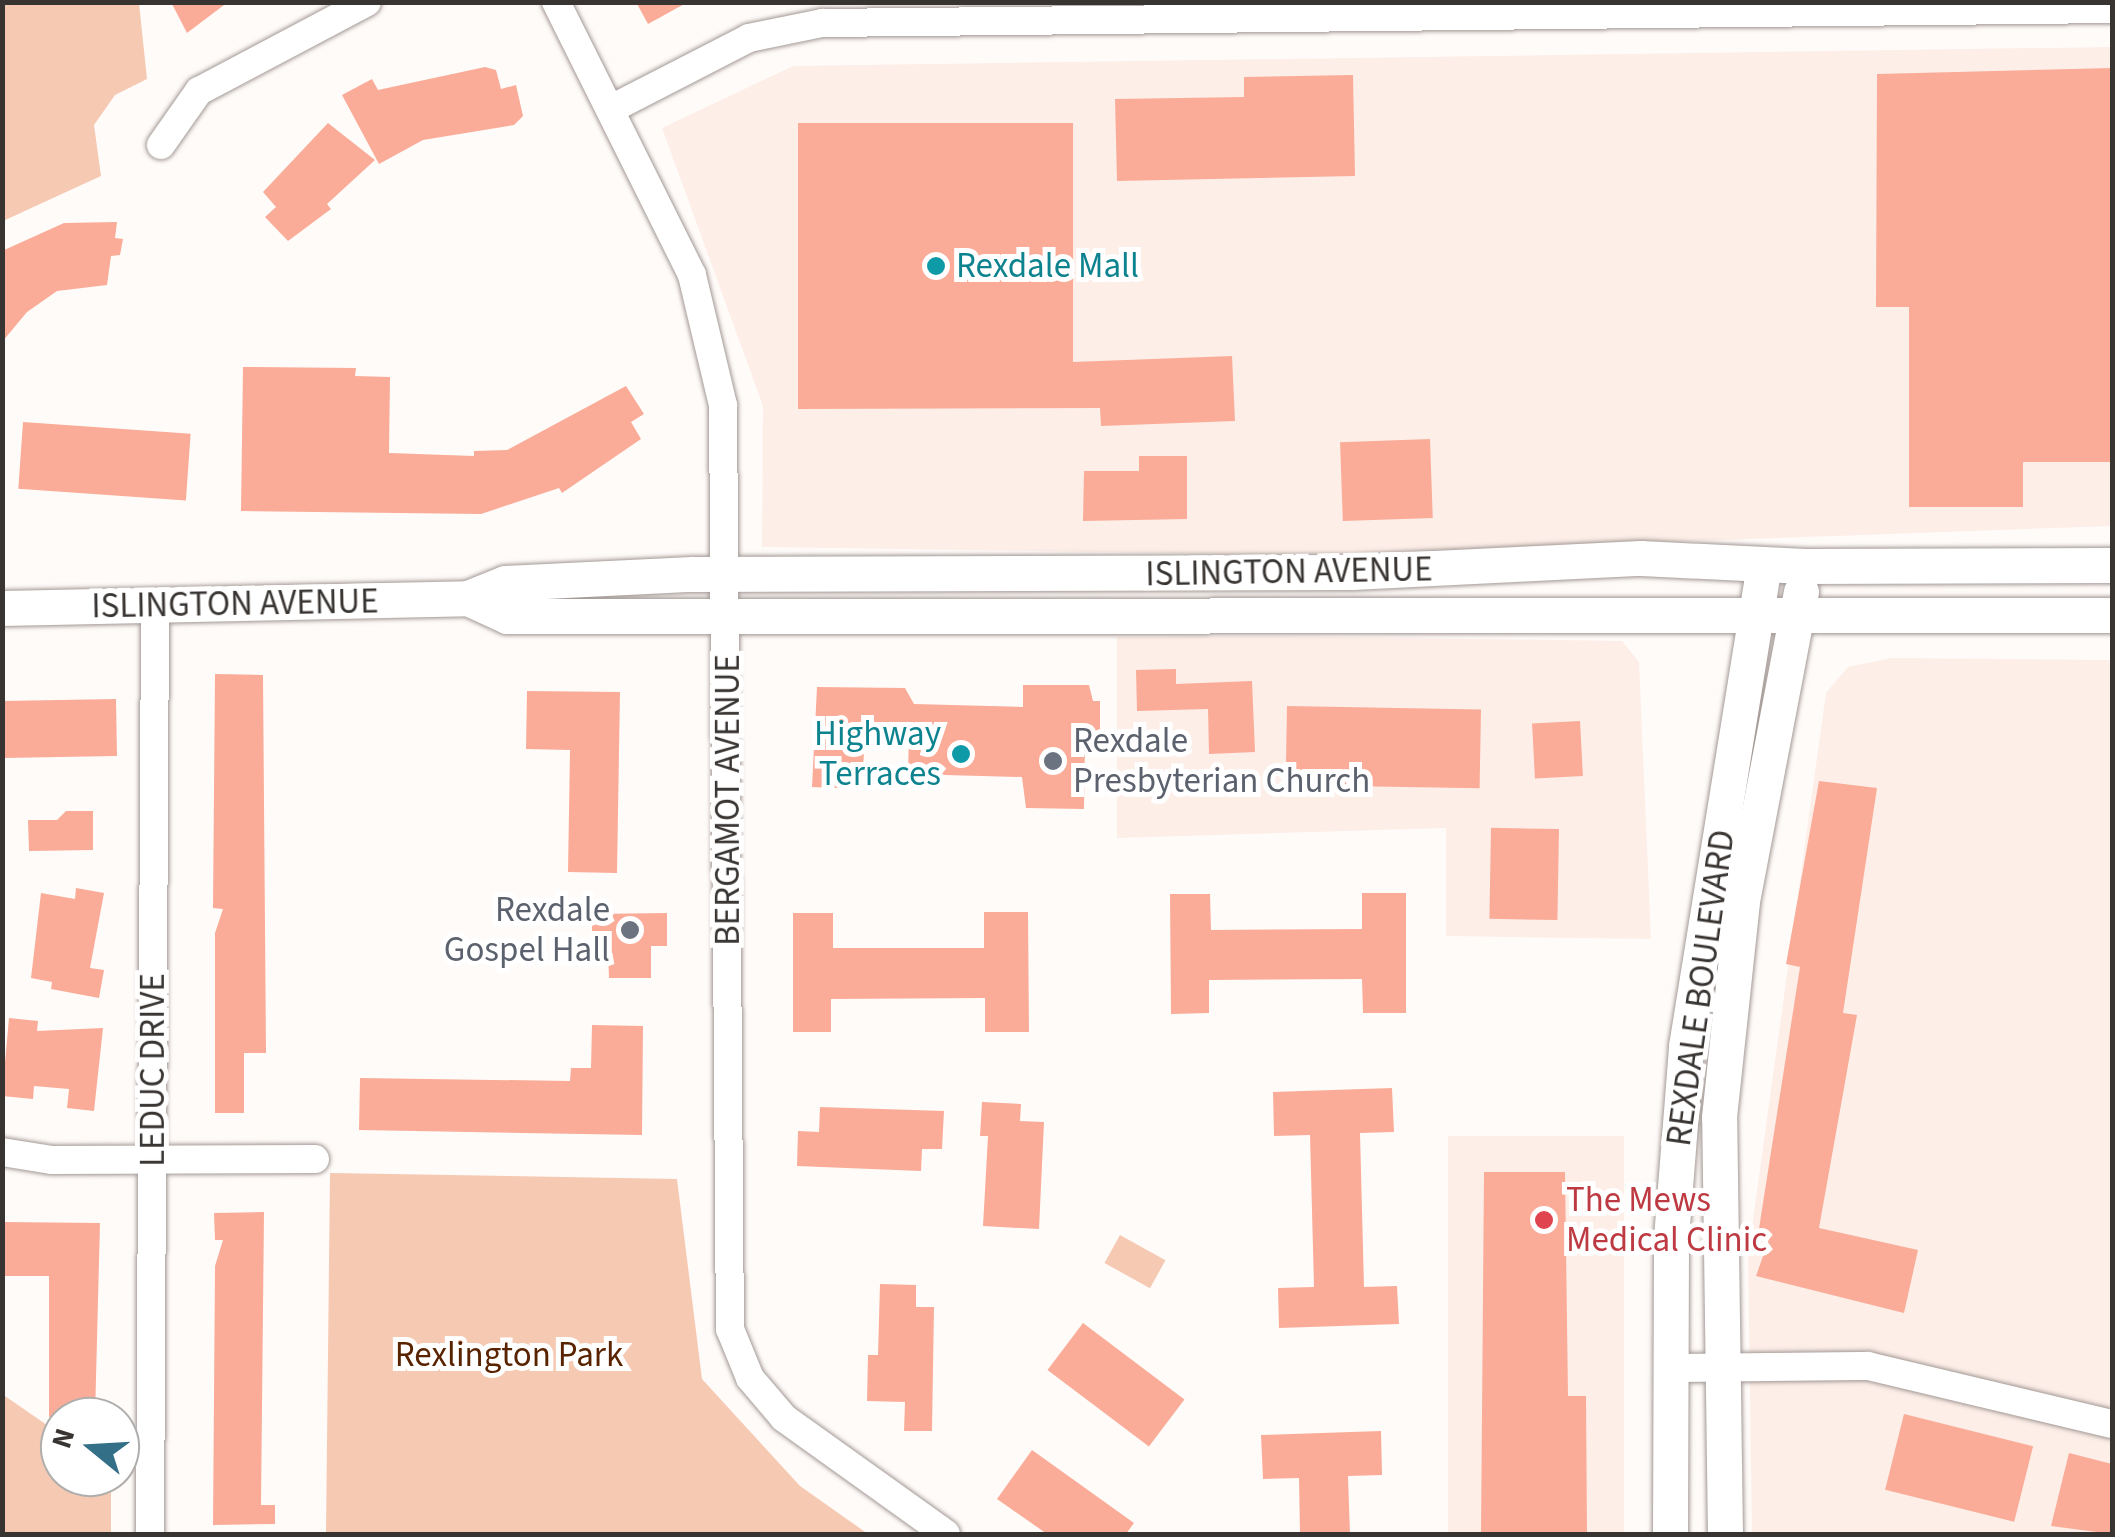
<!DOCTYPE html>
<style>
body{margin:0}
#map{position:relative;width:2115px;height:1537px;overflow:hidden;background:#fffbf9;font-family:"Source Sans 3",sans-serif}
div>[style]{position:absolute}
.commercial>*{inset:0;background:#fdeee8;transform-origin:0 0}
.green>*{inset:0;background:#f6c9b3;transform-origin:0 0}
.building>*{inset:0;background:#faac98;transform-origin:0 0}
.roads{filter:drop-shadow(0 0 2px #a39995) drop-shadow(0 0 2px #a39995)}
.minor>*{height:28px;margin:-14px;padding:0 14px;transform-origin:14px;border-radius:14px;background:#fff}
.major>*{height:35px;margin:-17.5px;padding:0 17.5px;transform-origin:17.5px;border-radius:17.5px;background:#fff}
.dots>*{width:28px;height:28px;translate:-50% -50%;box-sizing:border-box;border:5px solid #fff;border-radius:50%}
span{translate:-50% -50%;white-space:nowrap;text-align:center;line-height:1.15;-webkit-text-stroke:10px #fff;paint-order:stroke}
.culture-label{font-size:35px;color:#0d838f}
.left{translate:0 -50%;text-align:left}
.right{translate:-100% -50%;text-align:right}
.street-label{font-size:35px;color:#383432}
.worship-label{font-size:35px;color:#5b616d}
.health-label{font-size:35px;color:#be3a42}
.park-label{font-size:35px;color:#592300}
.frame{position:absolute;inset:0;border:5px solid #383432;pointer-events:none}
.north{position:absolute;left:40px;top:1397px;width:100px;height:100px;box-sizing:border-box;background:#fff;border:2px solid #afaead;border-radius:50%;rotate:288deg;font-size:28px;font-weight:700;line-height:40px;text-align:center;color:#383432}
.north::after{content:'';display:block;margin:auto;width:35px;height:45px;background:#337087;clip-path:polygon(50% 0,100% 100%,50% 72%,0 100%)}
</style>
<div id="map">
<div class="commercial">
<div style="clip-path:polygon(2112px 47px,2112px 526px,1303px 555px,762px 547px,763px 406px,662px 128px,793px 66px)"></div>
<div style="clip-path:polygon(1271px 636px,1622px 641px,1639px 662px,1651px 939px,1446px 936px,1446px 828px,1117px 838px,1117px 637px)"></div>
<div style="clip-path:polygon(1892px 658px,2112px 660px,2112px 1534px,1752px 1534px,1748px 1256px,1826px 693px,1848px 667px)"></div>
<div style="left:1448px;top:1136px;width:176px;height:398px"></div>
</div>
<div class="green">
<div style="clip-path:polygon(2px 3px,139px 3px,147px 79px,115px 95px,94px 125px,101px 176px,3px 221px)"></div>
<div style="clip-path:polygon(330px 1173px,677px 1179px,702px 1379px,800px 1486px,868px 1534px,326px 1534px)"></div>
<div style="left:1120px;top:1235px;width:52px;height:32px;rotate:29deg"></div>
<div style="clip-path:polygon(2px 1394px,60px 1434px,60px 1477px,111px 1477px,111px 1534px,3px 1534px)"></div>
</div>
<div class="building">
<div style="clip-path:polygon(171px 2px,228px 2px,187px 33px)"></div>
<div style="clip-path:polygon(636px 2px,688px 2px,648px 24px)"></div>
<div style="clip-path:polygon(485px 67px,496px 70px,501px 89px,516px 85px,523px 116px,514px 125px,423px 140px,379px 164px,342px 95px,372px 79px,378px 90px)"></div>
<div style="clip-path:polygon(2112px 68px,2112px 462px,2023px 462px,2023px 507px,1909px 507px,1909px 307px,1876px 307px,1877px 74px)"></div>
<div style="clip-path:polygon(1353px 75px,1355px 176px,1117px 181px,1115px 99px,1244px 97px,1244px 77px)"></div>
<div style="clip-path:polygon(328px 123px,375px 160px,327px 204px,331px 209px,288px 241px,265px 217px,276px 207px,263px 192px)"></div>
<div style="clip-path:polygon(798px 123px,1073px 123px,1073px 362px,1232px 356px,1235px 421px,1101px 426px,1100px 408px,798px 409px)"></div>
<div style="clip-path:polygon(117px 222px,115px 238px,123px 239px,120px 255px,111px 256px,107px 285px,57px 291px,27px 312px,2px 342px,2px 251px,64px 223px)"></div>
<div style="clip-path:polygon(243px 367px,356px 368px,355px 376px,390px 377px,389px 453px,474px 456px,474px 451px,507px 450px,626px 386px,644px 414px,631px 422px,641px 439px,562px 493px,559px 488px,481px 514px,241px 511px)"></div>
<div style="left:23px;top:422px;width:168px;height:67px;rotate:4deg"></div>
<div style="left:1430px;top:439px;width:79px;height:90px;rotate:88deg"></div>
<div style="clip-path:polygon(1139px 456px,1187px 456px,1187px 519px,1083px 521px,1084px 471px,1139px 471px)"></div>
<div style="clip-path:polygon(1176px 669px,1176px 684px,1252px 681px,1255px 752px,1209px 754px,1208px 709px,1137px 711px,1136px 670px)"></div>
<div style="clip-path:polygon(215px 674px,263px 675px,266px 1053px,244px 1053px,244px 1113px,215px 1113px,215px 933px,223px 909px,213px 908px)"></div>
<div style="clip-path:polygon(1023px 685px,1089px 685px,1093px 701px,1100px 701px,1100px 739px,1085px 739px,1084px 809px,1026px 808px,1022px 777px,908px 774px,909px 734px,865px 733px,862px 789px,812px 787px,817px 687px,905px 688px,914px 704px,1023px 707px)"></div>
<div style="clip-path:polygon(527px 691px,620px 692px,617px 873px,568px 872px,570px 750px,526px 749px)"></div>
<div style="left:116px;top:699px;width:57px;height:114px;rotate:89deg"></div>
<div style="left:1287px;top:706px;width:194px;height:79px;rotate:1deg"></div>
<div style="left:1580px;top:721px;width:55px;height:48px;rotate:87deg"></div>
<div style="clip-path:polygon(1819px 781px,1877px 788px,1843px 1013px,1857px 1015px,1819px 1228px,1918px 1250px,1904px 1313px,1756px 1276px,1769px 1239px,1758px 1235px,1800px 967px,1786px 964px)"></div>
<div style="clip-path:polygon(66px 811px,93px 811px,93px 850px,29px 851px,28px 820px,57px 820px)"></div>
<div style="left:1559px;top:829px;width:91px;height:68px;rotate:91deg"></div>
<div style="clip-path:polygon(76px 888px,104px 893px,90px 968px,104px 970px,99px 998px,51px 989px,52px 982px,31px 978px,41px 893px,75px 899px)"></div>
<div style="clip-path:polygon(1362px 893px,1406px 893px,1406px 1013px,1363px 1013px,1362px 979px,1209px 980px,1209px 1013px,1171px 1014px,1170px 894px,1210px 894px,1211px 930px,1362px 929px)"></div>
<div style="clip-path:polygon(984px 912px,1028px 912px,1029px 1032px,985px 1032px,985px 998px,831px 999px,831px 1032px,793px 1032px,793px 913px,833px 913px,833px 948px,984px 948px)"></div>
<div style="clip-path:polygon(667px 913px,667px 946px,651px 946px,651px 978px,609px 978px,608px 951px,592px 951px,592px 914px)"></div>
<div style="clip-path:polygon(9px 1018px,38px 1021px,37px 1031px,103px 1028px,94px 1111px,67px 1108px,69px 1089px,34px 1086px,33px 1099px,2px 1096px)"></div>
<div style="clip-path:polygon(592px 1025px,643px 1026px,642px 1135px,359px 1130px,360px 1078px,570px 1081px,571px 1068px,591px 1068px)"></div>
<div style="clip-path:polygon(1392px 1088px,1394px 1132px,1360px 1133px,1364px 1287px,1397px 1286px,1399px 1324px,1279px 1328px,1278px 1288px,1314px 1287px,1310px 1135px,1274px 1136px,1273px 1092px)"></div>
<div style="clip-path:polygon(982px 1102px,1021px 1104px,1020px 1121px,1044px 1122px,1039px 1229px,983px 1226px,988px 1136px,980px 1136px)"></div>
<div style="clip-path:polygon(820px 1107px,944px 1111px,942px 1149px,922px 1149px,921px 1171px,797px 1166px,798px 1131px,819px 1132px)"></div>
<div style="clip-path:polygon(1484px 1172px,1565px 1172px,1568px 1396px,1586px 1396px,1587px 1534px,1481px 1534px)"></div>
<div style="clip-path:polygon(264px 1212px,261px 1505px,275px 1505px,275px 1524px,213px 1525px,215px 1266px,223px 1240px,215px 1240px,214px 1213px)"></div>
<div style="clip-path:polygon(2px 1222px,100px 1223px,95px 1417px,49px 1417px,49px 1276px,2px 1276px)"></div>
<div style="clip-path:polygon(880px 1284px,916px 1285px,916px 1307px,934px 1307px,932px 1431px,904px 1431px,905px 1402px,867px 1401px,868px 1355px,878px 1355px)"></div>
<div style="left:1083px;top:1323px;width:127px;height:59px;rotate:37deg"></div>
<div style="left:1904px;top:1414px;width:133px;height:78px;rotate:14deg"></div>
<div style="clip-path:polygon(1381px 1431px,1382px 1475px,1348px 1476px,1350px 1534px,1300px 1534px,1299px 1478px,1263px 1479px,1261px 1435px)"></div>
<div style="clip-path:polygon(1032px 1450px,1134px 1523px,1126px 1534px,1047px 1534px,997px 1499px)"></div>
<div style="clip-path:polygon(2069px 1453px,2112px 1464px,2112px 1534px,2051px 1526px)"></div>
</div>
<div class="roads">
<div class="minor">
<div style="left:556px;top:2px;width:305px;rotate:63.5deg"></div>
<div style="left:692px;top:275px;width:134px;rotate:76.6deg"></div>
<div style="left:723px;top:405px;width:924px;rotate:89.57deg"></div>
<div style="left:730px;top:1329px;width:53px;rotate:67.8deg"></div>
<div style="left:750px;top:1378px;width:52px;rotate:49.6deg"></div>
<div style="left:784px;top:1418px;width:199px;rotate:35.6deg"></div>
<div style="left:611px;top:109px;width:155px;rotate:-27.2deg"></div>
<div style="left:749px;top:38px;width:75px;rotate:-11.6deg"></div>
<div style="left:822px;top:23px;width:1290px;rotate:-0.62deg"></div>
<div style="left:161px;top:145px;width:66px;rotate:-54.9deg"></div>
<div style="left:199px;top:91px;width:190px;rotate:-27.9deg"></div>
<div style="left:2px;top:1152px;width:51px;rotate:9.1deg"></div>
<div style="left:52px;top:1160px;width:263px;rotate:-0.2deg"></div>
<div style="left:1671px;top:1368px;width:197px;rotate:-0.6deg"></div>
<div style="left:1868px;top:1366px;width:251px;rotate:13.4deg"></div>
<div style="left:150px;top:1534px;width:928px;rotate:-89.69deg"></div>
</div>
<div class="major">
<div style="left:468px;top:598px;width:43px;rotate:24.8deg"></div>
<div style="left:507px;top:616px;width:1605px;rotate:-0.04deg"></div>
<div style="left:2px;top:608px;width:466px;rotate:-1.2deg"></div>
<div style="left:468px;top:598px;width:40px;rotate:-22deg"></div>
<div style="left:505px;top:583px;width:187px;rotate:-2.8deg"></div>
<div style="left:692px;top:574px;width:660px;rotate:-0.17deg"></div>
<div style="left:1352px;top:572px;width:289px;rotate:-2.8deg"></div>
<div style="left:1641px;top:558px;width:164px;rotate:2.8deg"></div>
<div style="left:1805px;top:566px;width:307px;rotate:-0.2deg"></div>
<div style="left:1670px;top:1534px;width:296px;rotate:-89.8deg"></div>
<div style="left:1671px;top:1238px;width:193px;rotate:-85.5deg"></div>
<div style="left:1686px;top:1046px;width:487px;rotate:-80.8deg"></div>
<div style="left:1725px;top:1534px;width:417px;rotate:-90.8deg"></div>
<div style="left:1719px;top:1117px;width:217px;rotate:-83.9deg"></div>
<div style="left:1742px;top:901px;width:315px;rotate:-79.2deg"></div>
</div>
</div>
<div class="dots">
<div style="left:936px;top:266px;background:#0f9aa8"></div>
<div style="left:961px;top:754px;background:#0f9aa8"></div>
<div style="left:1053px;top:761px;background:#6b7280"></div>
<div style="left:630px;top:930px;background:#6b7280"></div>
<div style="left:1544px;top:1220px;background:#e0444e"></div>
</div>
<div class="culture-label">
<span class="left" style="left:956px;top:266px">Rexdale Mall</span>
<span class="right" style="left:941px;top:754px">Highway<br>Terraces</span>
</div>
<div class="street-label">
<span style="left:1289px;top:572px;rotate:-1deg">ISLINGTON AVENUE</span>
<span style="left:235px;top:604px;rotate:-1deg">ISLINGTON AVENUE</span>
<span style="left:728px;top:800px;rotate:-90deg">BERGAMOT AVENUE</span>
<span style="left:1701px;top:988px;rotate:-82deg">REXDALE BOULEVARD</span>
<span style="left:153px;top:1070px;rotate:-90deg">LEDUC DRIVE</span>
</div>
<div class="worship-label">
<span class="left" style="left:1073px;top:761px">Rexdale<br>Presbyterian Church</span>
<span class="right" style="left:610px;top:930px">Rexdale<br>Gospel Hall</span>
</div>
<div class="health-label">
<span class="left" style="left:1566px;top:1220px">The Mews<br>Medical Clinic</span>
</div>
<div class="park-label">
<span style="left:509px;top:1355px">Rexlington Park</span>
</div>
<div class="frame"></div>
<div class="north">N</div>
</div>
